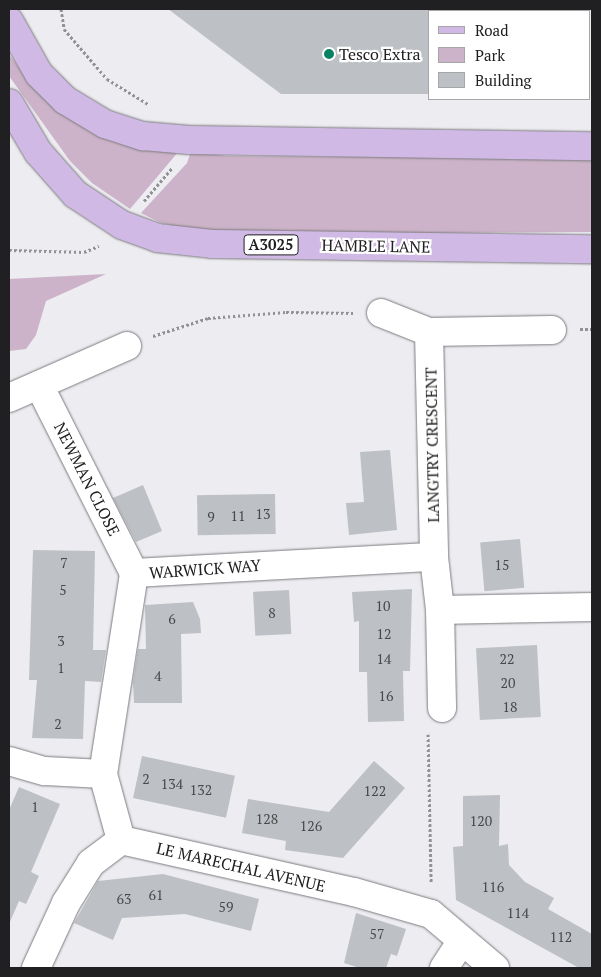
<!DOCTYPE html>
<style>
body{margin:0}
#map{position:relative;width:601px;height:977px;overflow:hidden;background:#ececf1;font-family:"PT Serif",serif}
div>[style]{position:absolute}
.green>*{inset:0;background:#cdb3c9}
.building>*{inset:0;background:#bdc0c4;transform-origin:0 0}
.path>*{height:3px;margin-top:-1.5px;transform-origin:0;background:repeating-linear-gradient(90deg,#929296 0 2.5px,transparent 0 5px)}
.roads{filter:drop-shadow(0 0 1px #7b7b7f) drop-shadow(0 0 1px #7b7b7f)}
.minor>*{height:28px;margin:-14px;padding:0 14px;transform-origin:14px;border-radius:14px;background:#fff}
.primary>*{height:28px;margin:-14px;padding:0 14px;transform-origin:14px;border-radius:14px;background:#d0b9e4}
.dots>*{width:14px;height:14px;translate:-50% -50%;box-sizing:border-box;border:2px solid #fff;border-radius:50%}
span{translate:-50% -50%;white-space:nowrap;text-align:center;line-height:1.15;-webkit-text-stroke:4.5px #fff;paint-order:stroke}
.number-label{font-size:14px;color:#47484a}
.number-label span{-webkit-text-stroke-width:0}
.shield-label span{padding:1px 4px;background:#fff;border:1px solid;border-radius:4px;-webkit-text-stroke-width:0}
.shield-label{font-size:15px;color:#202022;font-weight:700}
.poi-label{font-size:16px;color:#202022}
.left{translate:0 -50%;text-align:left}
.street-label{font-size:16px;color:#202022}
.frame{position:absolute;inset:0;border:10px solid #202022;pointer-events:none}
.legend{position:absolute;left:428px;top:10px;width:162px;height:90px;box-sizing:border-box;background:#fff;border:1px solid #a6a6a7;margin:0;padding:6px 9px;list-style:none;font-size:15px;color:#202022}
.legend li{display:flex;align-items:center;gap:10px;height:25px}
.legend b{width:25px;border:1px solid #a6a6a7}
</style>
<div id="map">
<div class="green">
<div style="clip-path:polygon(9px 54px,33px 87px,179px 151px,130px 209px,92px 183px,70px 161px,9px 76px)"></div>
<div style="clip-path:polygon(191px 151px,226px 156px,592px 158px,592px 232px,272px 234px,187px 229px,161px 223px,141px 213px,187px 163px)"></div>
<div style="clip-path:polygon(106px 274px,46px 301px,36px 335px,26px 349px,9px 351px,9px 279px)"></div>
</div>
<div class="building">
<div style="clip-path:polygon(168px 9px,430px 9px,430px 94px,281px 94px)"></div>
<div style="clip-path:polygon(390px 450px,397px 530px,349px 535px,346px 503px,364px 502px,360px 452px)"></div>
<div style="clip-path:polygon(143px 485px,162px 531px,136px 542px,113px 498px)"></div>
<div style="left:275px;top:494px;width:40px;height:78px;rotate:89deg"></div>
<div style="left:520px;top:539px;width:49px;height:40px;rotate:85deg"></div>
<div style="clip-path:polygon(33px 550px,95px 551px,93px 650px,106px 650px,101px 682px,85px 681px,83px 739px,32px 738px,37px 680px,29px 680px)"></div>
<div style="clip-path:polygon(412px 589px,410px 671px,403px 671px,404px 721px,368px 722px,367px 672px,359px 672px,359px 621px,354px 622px,352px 592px)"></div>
<div style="left:289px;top:590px;width:44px;height:36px;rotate:87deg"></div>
<div style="clip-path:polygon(193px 602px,200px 619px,201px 633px,181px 634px,182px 703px,134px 703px,133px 682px,138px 649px,146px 649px,145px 605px)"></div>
<div style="left:537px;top:645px;width:72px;height:61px;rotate:87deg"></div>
<div style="left:142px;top:756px;width:95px;height:43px;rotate:12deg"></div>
<div style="clip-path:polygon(374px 761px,405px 788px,343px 858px,285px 850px,286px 841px,242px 833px,248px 799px,329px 812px)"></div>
<div style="clip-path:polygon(19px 787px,60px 804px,31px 872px,39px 876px,26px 904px,19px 901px,9px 924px,9px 810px)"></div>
<div style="clip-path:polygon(500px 795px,499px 846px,508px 844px,509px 865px,525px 882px,554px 898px,548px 909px,592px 934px,592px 968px,579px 968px,456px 900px,453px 847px,463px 846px,463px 796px)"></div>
<div style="clip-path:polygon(163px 874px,259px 899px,251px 931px,185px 914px,122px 918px,113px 940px,74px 923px,98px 881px)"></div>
<div style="clip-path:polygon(356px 913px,406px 929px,397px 956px,391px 954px,386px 968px,360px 968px,344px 963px)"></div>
</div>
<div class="path">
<div style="left:61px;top:9px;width:20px;rotate:81deg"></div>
<div style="left:64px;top:29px;width:66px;rotate:49.3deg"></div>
<div style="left:107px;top:79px;width:48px;rotate:31.4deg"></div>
<div style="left:144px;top:201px;width:43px;rotate:-49.7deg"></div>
<div style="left:9px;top:250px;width:75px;rotate:1.5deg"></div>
<div style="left:84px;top:252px;width:16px;rotate:-22deg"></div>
<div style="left:580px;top:329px;width:12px"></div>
<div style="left:153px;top:336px;width:58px;rotate:-18.1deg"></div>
<div style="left:208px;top:318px;width:78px;rotate:-4.4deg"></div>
<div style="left:286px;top:312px;width:67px;rotate:0.9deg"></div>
<div style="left:428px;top:734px;width:149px;rotate:88.8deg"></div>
</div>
<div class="roads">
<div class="minor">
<div style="left:381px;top:313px;width:52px;rotate:21.6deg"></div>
<div style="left:429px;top:332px;width:123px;rotate:-0.9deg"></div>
<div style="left:429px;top:332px;width:225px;rotate:88.7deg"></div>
<div style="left:434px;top:557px;width:53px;rotate:83.5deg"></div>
<div style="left:440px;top:610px;width:98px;rotate:88.8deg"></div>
<div style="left:39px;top:385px;width:211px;rotate:63.2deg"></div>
<div style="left:9px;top:398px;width:129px;rotate:-23.8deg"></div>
<div style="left:440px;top:610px;width:152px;rotate:-1.1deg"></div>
<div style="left:9px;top:761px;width:37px;rotate:16deg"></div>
<div style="left:45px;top:771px;width:58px;rotate:3deg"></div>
<div style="left:121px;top:840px;width:68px;rotate:-105.3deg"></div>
<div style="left:103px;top:774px;width:203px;rotate:-81.2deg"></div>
<div style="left:134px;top:573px;width:300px;rotate:-3.1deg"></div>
<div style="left:36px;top:968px;width:72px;rotate:-65.2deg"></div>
<div style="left:66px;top:903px;width:47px;rotate:-58deg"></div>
<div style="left:91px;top:863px;width:38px;rotate:-37deg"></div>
<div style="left:121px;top:840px;width:239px;rotate:12.6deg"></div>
<div style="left:354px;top:892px;width:80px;rotate:15.9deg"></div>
<div style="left:431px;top:914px;width:84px;rotate:40.2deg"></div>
<div style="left:444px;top:968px;width:31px;rotate:-57deg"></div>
</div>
<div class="primary">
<div style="left:9px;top:21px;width:61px;rotate:60.5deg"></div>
<div style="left:39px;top:74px;width:37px;rotate:45deg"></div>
<div style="left:65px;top:100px;width:47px;rotate:31deg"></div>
<div style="left:105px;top:124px;width:40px;rotate:18deg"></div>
<div style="left:143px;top:136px;width:46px;rotate:5deg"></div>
<div style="left:189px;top:140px;width:403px;rotate:0.9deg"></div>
<div style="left:9px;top:103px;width:57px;rotate:59.4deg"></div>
<div style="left:38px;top:152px;width:56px;rotate:48.6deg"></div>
<div style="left:75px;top:194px;width:56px;rotate:33.4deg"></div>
<div style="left:122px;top:225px;width:37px;rotate:20deg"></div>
<div style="left:157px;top:238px;width:55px;rotate:6.2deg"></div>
<div style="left:212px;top:244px;width:380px;rotate:0.8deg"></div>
</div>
</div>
<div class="dots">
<div style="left:329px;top:54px;background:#088262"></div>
</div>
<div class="number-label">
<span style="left:263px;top:514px">13</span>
<span style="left:238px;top:516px">11</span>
<span style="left:211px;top:517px">9</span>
<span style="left:64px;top:563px">7</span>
<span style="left:502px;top:565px">15</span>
<span style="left:63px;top:590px">5</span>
<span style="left:383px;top:606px">10</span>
<span style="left:272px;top:613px">8</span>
<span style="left:172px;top:619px">6</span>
<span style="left:384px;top:634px">12</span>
<span style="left:61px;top:641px">3</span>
<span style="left:384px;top:659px">14</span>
<span style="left:507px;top:659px">22</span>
<span style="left:61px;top:668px">1</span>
<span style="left:158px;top:676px">4</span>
<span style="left:508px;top:683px">20</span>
<span style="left:386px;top:696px">16</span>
<span style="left:510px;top:707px">18</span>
<span style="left:58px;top:724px">2</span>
<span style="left:146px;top:779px">2</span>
<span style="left:172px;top:784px">134</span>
<span style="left:201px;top:790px">132</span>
<span style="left:375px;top:791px">122</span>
<span style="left:35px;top:807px">1</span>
<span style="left:267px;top:819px">128</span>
<span style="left:481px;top:821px">120</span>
<span style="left:311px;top:826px">126</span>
<span style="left:493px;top:887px">116</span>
<span style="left:156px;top:895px">61</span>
<span style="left:124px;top:899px">63</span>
<span style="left:226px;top:907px">59</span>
<span style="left:518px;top:913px">114</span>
<span style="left:377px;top:934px">57</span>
<span style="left:561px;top:937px">112</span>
</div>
<div class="shield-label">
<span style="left:271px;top:245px">A3025</span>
</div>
<div class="poi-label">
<span class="left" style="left:339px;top:54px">Tesco Extra</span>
</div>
<div class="street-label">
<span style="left:376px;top:246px;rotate:1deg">HAMBLE LANE</span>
<span style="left:432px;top:445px;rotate:-91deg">LANGTRY CRESCENT</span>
<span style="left:87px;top:479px;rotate:63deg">NEWMAN CLOSE</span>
<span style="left:205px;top:569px;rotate:-4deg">WARWICK WAY</span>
<span style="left:241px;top:867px;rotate:13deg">LE MARECHAL AVENUE</span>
</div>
<div class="frame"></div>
<ul class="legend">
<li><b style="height:6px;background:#d0b9e4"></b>Road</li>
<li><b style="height:14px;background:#cdb3c9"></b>Park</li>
<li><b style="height:14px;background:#bdc0c4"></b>Building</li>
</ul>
</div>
